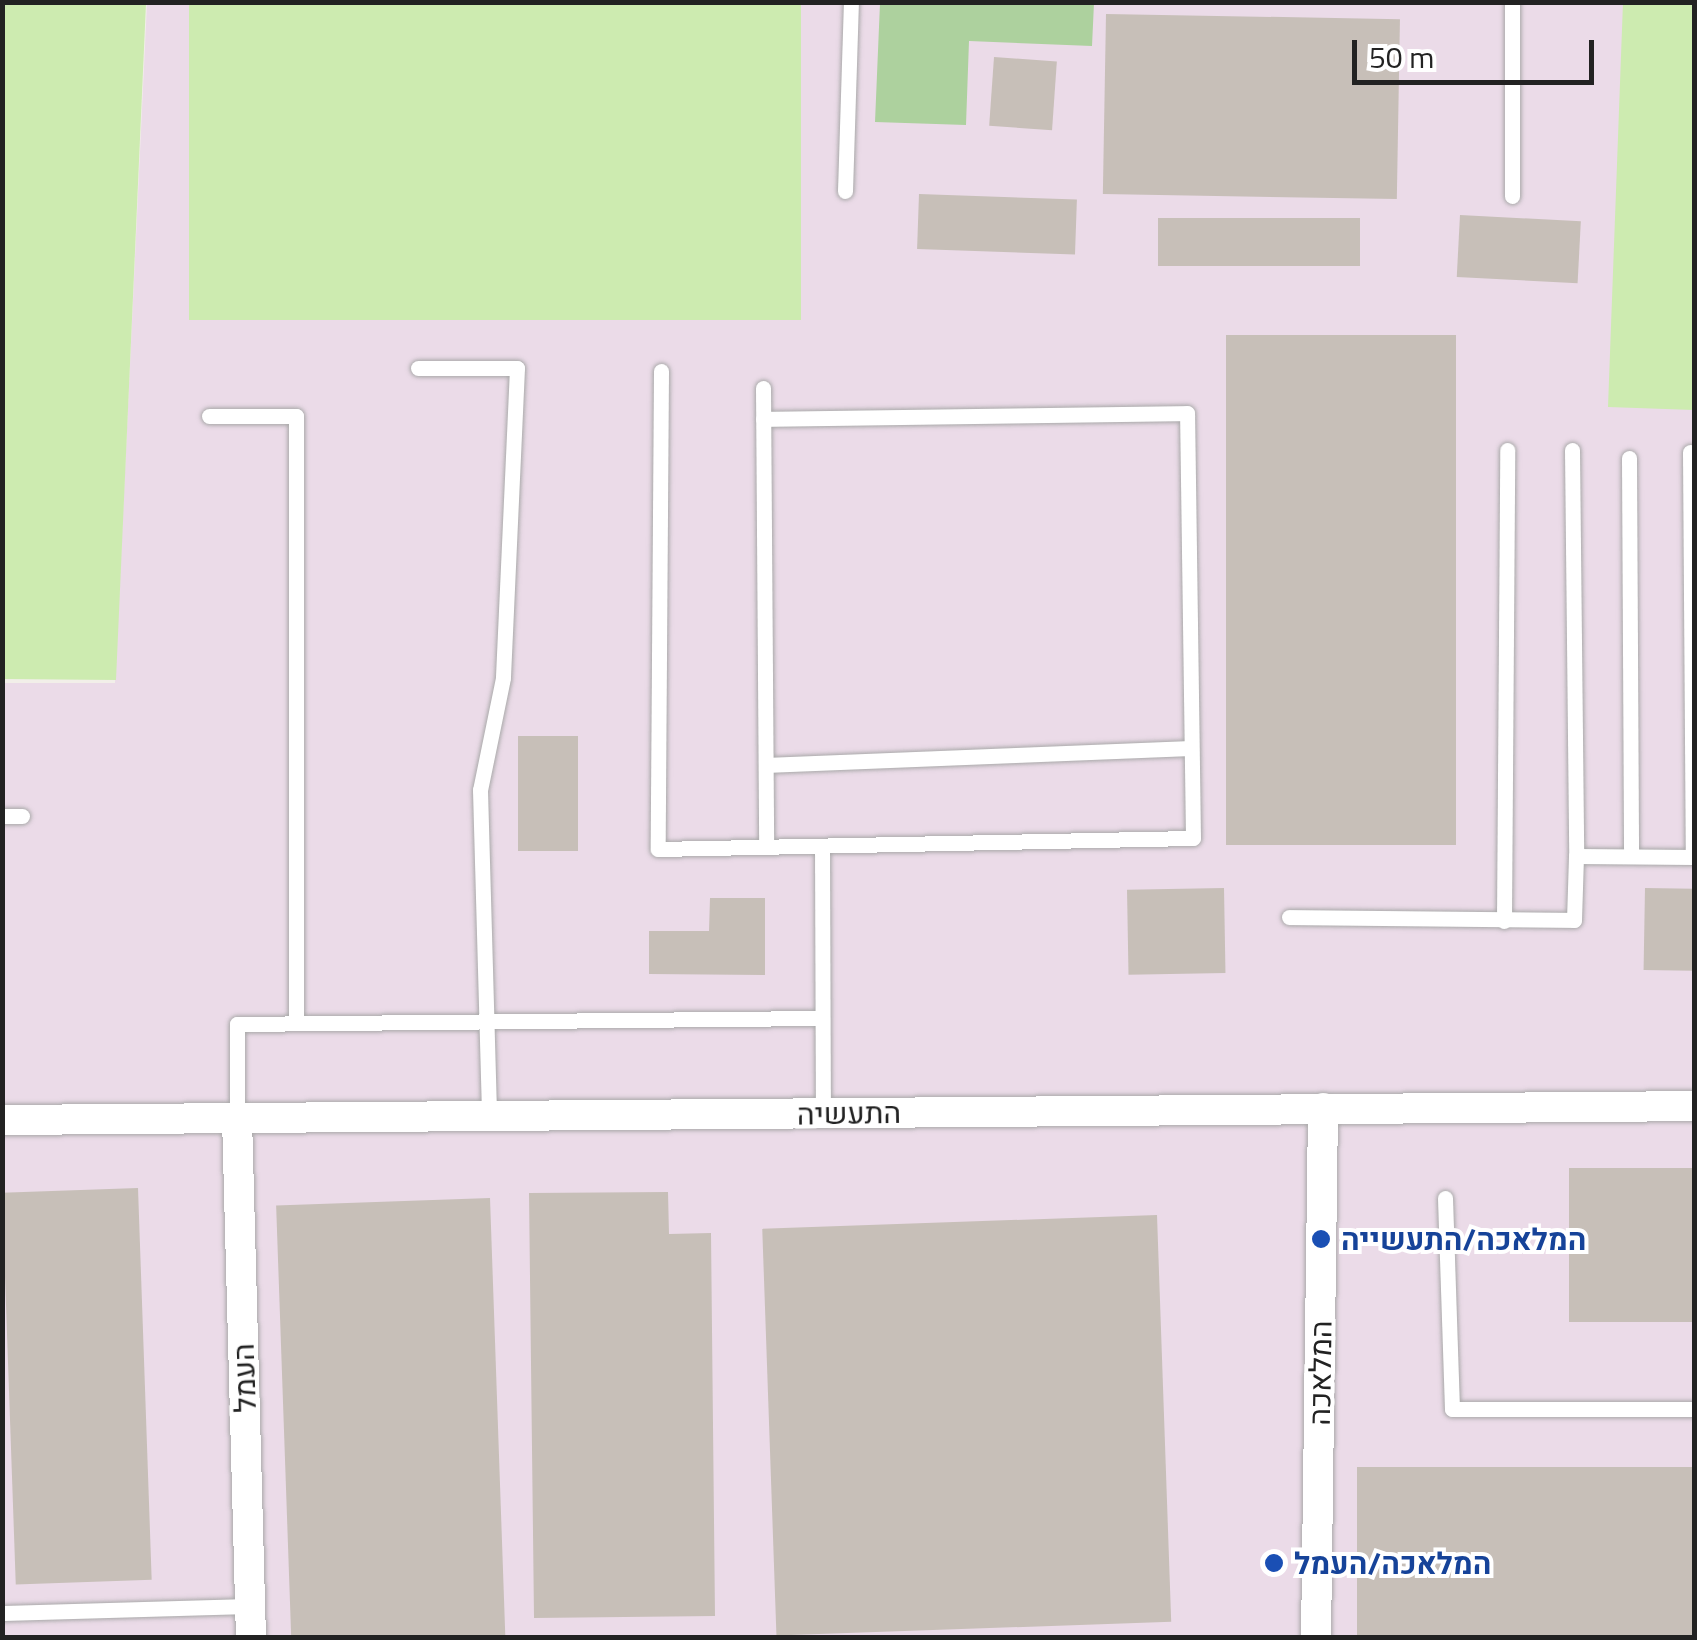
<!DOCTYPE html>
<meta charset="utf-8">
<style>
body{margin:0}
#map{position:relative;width:1697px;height:1640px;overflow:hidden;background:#f2efe9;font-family:"Titillium Web",Heebo,sans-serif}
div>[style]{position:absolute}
.industrial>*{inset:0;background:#ebdbe8}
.grass>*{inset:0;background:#cdebb0;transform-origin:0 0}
.forest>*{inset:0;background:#add19e}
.building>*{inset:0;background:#c7bfb8;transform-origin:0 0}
.roads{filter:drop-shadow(0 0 2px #a9a9a9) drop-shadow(0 0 2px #a9a9a9)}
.service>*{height:15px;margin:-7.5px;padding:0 7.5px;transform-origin:7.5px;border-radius:7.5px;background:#fff}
.minor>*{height:30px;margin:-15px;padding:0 15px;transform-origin:15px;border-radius:15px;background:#fff}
.dots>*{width:28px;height:28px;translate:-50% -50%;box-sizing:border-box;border:5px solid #fff;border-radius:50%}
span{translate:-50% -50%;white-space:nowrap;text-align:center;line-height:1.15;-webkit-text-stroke:8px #fff;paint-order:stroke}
.street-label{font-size:30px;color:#222}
.transit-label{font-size:30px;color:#164399;font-weight:700}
.left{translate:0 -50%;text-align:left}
.frame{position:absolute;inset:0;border:5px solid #222;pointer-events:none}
.scale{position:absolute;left:1352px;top:40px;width:242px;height:45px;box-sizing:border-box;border:5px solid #222;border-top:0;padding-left:12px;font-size:30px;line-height:35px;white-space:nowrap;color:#222;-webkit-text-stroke:8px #fff;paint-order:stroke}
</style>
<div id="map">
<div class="industrial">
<div style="clip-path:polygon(147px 3px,1694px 3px,1694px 1637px,3px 1638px,3px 683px,115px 683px)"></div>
</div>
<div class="grass">
<div style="clip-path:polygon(3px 2px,146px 3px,116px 680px,3px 679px)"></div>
<div style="clip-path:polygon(1623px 2px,1694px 3px,1694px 410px,1608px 407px)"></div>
<div style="left:189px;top:3px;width:612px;height:317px"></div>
</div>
<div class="forest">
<div style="clip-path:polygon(880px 3px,1094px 3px,1092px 46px,969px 41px,966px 125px,875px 122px)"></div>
</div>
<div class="building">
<div style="left:1106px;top:14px;width:294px;height:180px;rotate:1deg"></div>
<div style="left:994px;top:57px;width:63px;height:69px;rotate:4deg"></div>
<div style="left:919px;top:194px;width:158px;height:55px;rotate:2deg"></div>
<div style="left:1460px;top:215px;width:121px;height:62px;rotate:3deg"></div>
<div style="left:1158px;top:218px;width:202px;height:48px"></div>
<div style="left:1226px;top:335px;width:230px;height:510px"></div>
<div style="left:518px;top:736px;width:60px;height:115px"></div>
<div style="left:1224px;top:888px;width:85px;height:97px;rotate:89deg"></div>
<div style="left:1645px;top:888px;width:49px;height:82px;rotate:1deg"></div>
<div style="clip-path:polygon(710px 898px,765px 898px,765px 975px,649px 974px,649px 931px,709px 931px)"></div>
<div style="left:1569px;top:1168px;width:125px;height:154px"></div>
<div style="left:138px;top:1188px;width:392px;height:136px;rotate:88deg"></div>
<div style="clip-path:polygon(668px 1192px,669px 1234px,711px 1233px,715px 1616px,534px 1618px,529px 1193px)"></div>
<div style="left:490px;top:1198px;width:440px;height:214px;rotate:88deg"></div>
<div style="left:1157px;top:1215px;width:407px;height:395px;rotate:88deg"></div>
<div style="left:1357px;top:1467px;width:337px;height:171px"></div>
</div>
<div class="roads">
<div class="service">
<div style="left:1512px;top:2px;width:194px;rotate:90deg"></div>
<div style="left:845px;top:191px;width:189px;rotate:-88.2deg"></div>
<div style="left:418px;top:368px;width:99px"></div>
<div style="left:517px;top:368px;width:310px;rotate:92.6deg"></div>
<div style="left:503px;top:678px;width:114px;rotate:101.6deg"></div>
<div style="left:480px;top:790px;width:326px;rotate:88.4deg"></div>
<div style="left:661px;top:371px;width:478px;rotate:90.4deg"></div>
<div style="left:658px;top:849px;width:535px;rotate:-1.18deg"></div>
<div style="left:1193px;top:838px;width:425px;rotate:-90.8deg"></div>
<div style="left:1187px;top:413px;width:424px;rotate:179.2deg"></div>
<div style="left:763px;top:388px;width:459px;rotate:89.6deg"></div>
<div style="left:209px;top:416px;width:87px"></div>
<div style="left:296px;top:416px;width:607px;rotate:90deg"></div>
<div style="left:1572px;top:450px;width:406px;rotate:89.4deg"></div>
<div style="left:1690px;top:452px;width:405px;rotate:89.6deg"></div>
<div style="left:1629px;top:458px;width:398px;rotate:89.7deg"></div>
<div style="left:766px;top:765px;width:424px;rotate:-2.3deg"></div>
<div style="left:2px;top:816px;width:20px"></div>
<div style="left:822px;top:846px;width:267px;rotate:89.8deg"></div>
<div style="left:1289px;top:917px;width:285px;rotate:0.6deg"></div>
<div style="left:1574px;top:920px;width:64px;rotate:-88.2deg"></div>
<div style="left:1576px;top:856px;width:118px;rotate:0.5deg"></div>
<div style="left:1504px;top:921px;width:471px;rotate:-89.6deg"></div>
<div style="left:237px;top:1118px;width:94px;rotate:-90deg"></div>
<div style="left:237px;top:1024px;width:585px;rotate:-0.59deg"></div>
<div style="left:1445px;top:1198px;width:211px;rotate:88.1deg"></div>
<div style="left:1452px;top:1409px;width:242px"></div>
<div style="left:2px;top:1613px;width:248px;rotate:-1.6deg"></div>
</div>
<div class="minor">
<div style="left:237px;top:1118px;width:520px;rotate:88.46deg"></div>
<div style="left:2px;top:1120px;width:1692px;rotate:-0.47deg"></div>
<div style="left:1316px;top:1638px;width:530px;rotate:-89.24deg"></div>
</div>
</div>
<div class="dots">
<div style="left:1321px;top:1239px;background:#1a4fb4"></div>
<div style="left:1274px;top:1563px;background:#1a4fb4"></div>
</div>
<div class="street-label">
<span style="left:849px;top:1113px;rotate:-1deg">התעשיה</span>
<span style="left:1320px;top:1373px;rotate:-89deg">המלאכה</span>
<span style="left:244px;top:1378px;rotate:-92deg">העמל</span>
</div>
<div class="transit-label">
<span class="left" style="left:1341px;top:1239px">המלאכה/התעשייה</span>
<span class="left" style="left:1294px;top:1563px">המלאכה/העמל</span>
</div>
<div class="frame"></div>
<div class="scale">50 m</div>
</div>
